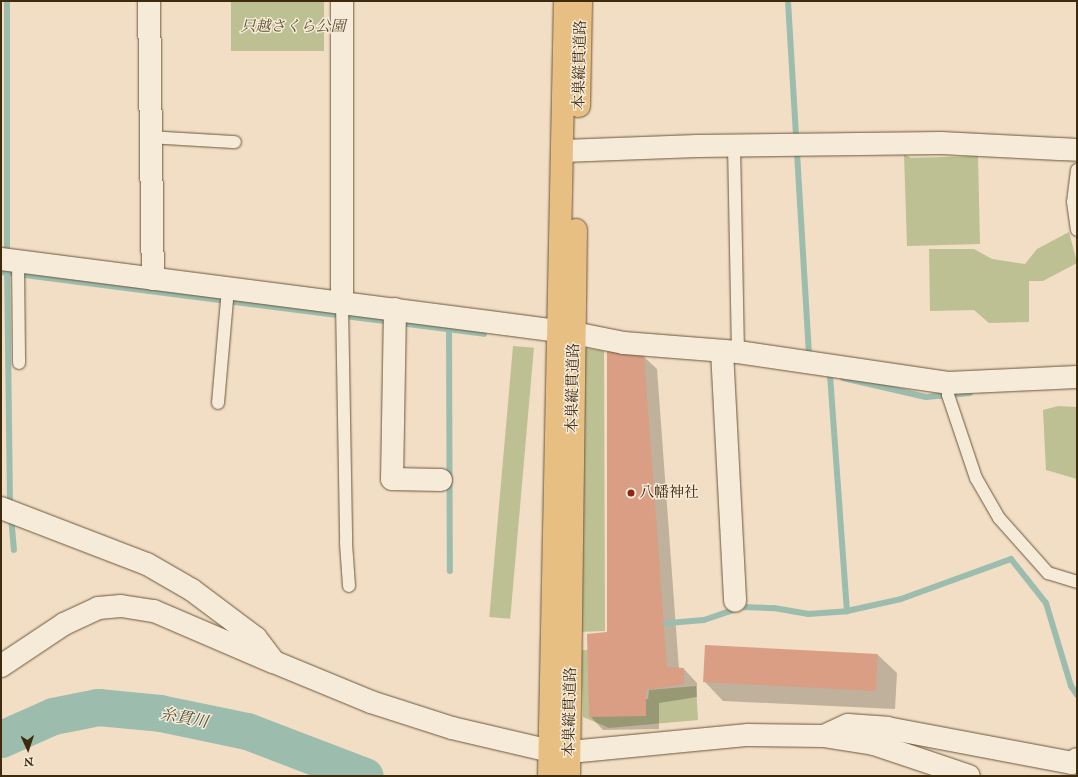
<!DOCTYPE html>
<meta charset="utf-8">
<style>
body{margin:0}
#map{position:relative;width:1078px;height:777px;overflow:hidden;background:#f1dec5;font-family:"IM FELL English","Noto Serif JP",serif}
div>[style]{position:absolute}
.green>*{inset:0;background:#bdc092;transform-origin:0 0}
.shadow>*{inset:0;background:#0003}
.stream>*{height:6px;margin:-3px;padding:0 3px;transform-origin:3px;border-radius:3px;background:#9cbdae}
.river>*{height:37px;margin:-18.5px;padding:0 18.5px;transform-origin:18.5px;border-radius:18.5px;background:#9cbdae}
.building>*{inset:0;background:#d99e83;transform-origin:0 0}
.roads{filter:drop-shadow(0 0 1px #6b573b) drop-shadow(0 0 1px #6b573b)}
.service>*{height:12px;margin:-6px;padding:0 6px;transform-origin:6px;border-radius:6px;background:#f6ead9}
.minor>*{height:22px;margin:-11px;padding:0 11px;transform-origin:11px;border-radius:11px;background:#f6ead9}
.primary>*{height:22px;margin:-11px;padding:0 11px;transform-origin:11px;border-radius:11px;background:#e8bf82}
.dots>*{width:11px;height:11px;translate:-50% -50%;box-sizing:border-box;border:2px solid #f6ead9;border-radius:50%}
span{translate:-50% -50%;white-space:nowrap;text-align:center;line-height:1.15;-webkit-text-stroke:3px #f6ead9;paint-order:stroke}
.park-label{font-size:15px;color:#5e502e;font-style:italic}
.street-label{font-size:15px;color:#3e2a0d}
.poi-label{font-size:15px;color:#3e2a0d}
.left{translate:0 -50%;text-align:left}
.water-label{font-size:16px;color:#564f35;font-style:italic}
.frame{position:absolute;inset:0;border:2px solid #3e2a0d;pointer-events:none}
.north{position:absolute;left:8px;top:729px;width:40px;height:40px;-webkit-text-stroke:3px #f6ead9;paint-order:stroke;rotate:177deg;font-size:11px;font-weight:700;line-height:16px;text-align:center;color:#3e2a0d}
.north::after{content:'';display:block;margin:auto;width:14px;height:18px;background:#3e2a0d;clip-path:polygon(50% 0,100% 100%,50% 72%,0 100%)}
</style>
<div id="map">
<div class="green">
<div style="left:231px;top:1px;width:93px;height:50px"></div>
<div style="clip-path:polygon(904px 154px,911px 158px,978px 156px,980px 244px,907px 246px)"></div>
<div style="clip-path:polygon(1069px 232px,1077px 263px,1043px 281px,1029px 281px,1029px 322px,989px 323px,974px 310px,930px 311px,929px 249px,974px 249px,992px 259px,1025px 264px,1037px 249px)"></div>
<div style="left:513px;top:346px;width:21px;height:272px;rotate:5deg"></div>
<div style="clip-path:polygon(585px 348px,604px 351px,605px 631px,578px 632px)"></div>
<div style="clip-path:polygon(1058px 406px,1077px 407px,1077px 479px,1046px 470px,1043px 410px)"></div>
<div style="clip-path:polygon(581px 650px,614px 651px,616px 700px,648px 699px,649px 690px,696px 686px,698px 720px,609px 728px,583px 717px)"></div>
</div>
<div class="shadow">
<div style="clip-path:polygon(643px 356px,657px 369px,679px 669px,684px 669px,697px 683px,697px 697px,659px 703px,659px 729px,603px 730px,590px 716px,608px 633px)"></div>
<div style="clip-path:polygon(706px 647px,878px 655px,897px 673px,895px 709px,723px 701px,705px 682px)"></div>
</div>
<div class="stream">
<div style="left:7px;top:1px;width:259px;rotate:90deg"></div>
<div style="left:7px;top:260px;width:247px;rotate:89.3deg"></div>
<div style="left:788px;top:1px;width:359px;rotate:86.6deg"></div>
<div style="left:1px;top:272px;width:487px;rotate:7.3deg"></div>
<div style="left:449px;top:328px;width:243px;rotate:89.8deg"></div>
<div style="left:830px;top:375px;width:237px;rotate:85.9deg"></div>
<div style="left:843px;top:378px;width:85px;rotate:12.9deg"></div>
<div style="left:926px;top:397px;width:44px;rotate:-5.2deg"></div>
<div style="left:11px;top:516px;width:34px;rotate:85deg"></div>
<div style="left:657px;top:624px;width:47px;rotate:-4.9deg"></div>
<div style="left:704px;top:620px;width:39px;rotate:-19deg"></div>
<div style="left:741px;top:607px;width:33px;rotate:2deg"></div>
<div style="left:774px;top:608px;width:35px;rotate:10deg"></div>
<div style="left:808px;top:614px;width:39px;rotate:-4deg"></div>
<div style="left:847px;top:611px;width:55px;rotate:-12.5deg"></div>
<div style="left:901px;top:599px;width:117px;rotate:-20deg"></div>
<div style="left:1011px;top:559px;width:56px;rotate:51.5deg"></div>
<div style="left:1046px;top:603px;width:87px;rotate:73.2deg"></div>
<div style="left:1071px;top:686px;width:11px;rotate:56deg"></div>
</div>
<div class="river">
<div style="left:1px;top:739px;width:57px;rotate:-23.9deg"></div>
<div style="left:53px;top:716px;width:46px;rotate:-11.3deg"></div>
<div style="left:98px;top:707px;width:62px;rotate:5.5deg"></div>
<div style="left:160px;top:713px;width:89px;rotate:11.7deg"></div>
<div style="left:247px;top:731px;width:126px;rotate:20.9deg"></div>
</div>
<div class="building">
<div style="clip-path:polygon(607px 351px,644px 355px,667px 667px,684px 668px,684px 684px,646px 690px,646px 716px,589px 717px,587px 634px,607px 632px)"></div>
<div style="left:705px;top:645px;width:173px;height:37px;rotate:3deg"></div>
</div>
<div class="roads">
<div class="service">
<div style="left:150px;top:137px;width:85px;rotate:3.4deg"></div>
<div style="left:734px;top:145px;width:207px;rotate:88.9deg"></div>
<div style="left:1077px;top:170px;width:32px;rotate:97deg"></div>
<div style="left:1073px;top:202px;width:28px;rotate:82deg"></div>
<div style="left:18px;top:262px;width:101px;rotate:89.4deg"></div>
<div style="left:342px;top:303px;width:240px;rotate:89deg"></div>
<div style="left:346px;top:543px;width:43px;rotate:86deg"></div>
<div style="left:948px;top:383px;width:12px;rotate:90deg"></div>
<div style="left:948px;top:395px;width:88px;rotate:71.4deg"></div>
<div style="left:976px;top:478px;width:46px;rotate:60.1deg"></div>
<div style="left:999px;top:518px;width:74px;rotate:48.3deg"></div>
<div style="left:1048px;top:573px;width:30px;rotate:17deg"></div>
<div style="left:218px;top:403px;width:115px;rotate:-85deg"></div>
</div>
<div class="minor">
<div style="left:149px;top:1px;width:278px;rotate:89.2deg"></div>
<div style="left:563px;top:151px;width:134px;rotate:-2.1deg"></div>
<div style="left:697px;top:146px;width:244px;rotate:-0.7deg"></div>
<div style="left:941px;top:143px;width:136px;rotate:2.9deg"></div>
<div style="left:1px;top:259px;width:578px;rotate:7.36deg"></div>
<div style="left:574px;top:333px;width:51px;rotate:11.3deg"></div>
<div style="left:624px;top:343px;width:114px;rotate:4.5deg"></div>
<div style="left:738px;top:352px;width:212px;rotate:8.4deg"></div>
<div style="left:948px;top:383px;width:129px;rotate:-2.7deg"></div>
<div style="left:342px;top:303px;width:302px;rotate:-90deg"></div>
<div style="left:395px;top:309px;width:170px;rotate:91deg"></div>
<div style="left:392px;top:479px;width:49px;rotate:1.2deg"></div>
<div style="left:722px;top:351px;width:250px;rotate:87deg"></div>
<div style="left:1px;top:508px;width:156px;rotate:21deg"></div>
<div style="left:147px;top:564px;width:52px;rotate:30deg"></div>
<div style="left:192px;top:590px;width:80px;rotate:36.9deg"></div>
<div style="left:256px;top:638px;width:30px;rotate:53deg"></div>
<div style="left:274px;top:662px;width:105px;rotate:22.4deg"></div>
<div style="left:371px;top:702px;width:85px;rotate:17.8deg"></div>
<div style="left:452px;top:728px;width:101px;rotate:13.2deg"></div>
<div style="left:550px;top:751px;width:20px;rotate:3deg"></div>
<div style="left:570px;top:752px;width:179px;rotate:-5.5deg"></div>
<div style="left:748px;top:735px;width:75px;rotate:0.8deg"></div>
<div style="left:823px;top:736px;width:52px;rotate:8.9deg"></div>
<div style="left:874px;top:744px;width:100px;rotate:18.6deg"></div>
<div style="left:1px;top:666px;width:76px;rotate:-33.7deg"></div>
<div style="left:64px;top:624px;width:38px;rotate:-25deg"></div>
<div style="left:98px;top:608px;width:23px;rotate:-5deg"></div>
<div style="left:121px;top:606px;width:33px;rotate:9deg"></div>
<div style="left:154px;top:611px;width:129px;rotate:23.2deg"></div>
<div style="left:824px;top:736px;width:26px;rotate:-25deg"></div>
<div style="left:848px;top:725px;width:39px;rotate:4deg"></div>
<div style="left:887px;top:728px;width:188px;rotate:10.7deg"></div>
<div style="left:1072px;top:763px;width:6px;rotate:-39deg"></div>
</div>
<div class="primary">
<div style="left:579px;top:106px;width:105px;rotate:-88.9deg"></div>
<div style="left:549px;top:776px;width:775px;rotate:-88.82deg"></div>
<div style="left:569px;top:776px;width:546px;rotate:-89.27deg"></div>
</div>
</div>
<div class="dots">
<div style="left:631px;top:493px;background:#8f2418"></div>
</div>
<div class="park-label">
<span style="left:293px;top:27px">只越さくら公園</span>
</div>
<div class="street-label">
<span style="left:580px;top:65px;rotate:-89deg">本巣縦貫道路</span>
<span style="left:573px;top:388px;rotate:-89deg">本巣縦貫道路</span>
<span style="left:570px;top:712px;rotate:-89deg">本巣縦貫道路</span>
</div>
<div class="poi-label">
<span class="left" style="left:639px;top:493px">八幡神社</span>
</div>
<div class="water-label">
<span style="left:184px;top:719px;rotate:11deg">糸貫川</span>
</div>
<div class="frame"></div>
<div class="north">N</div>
</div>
